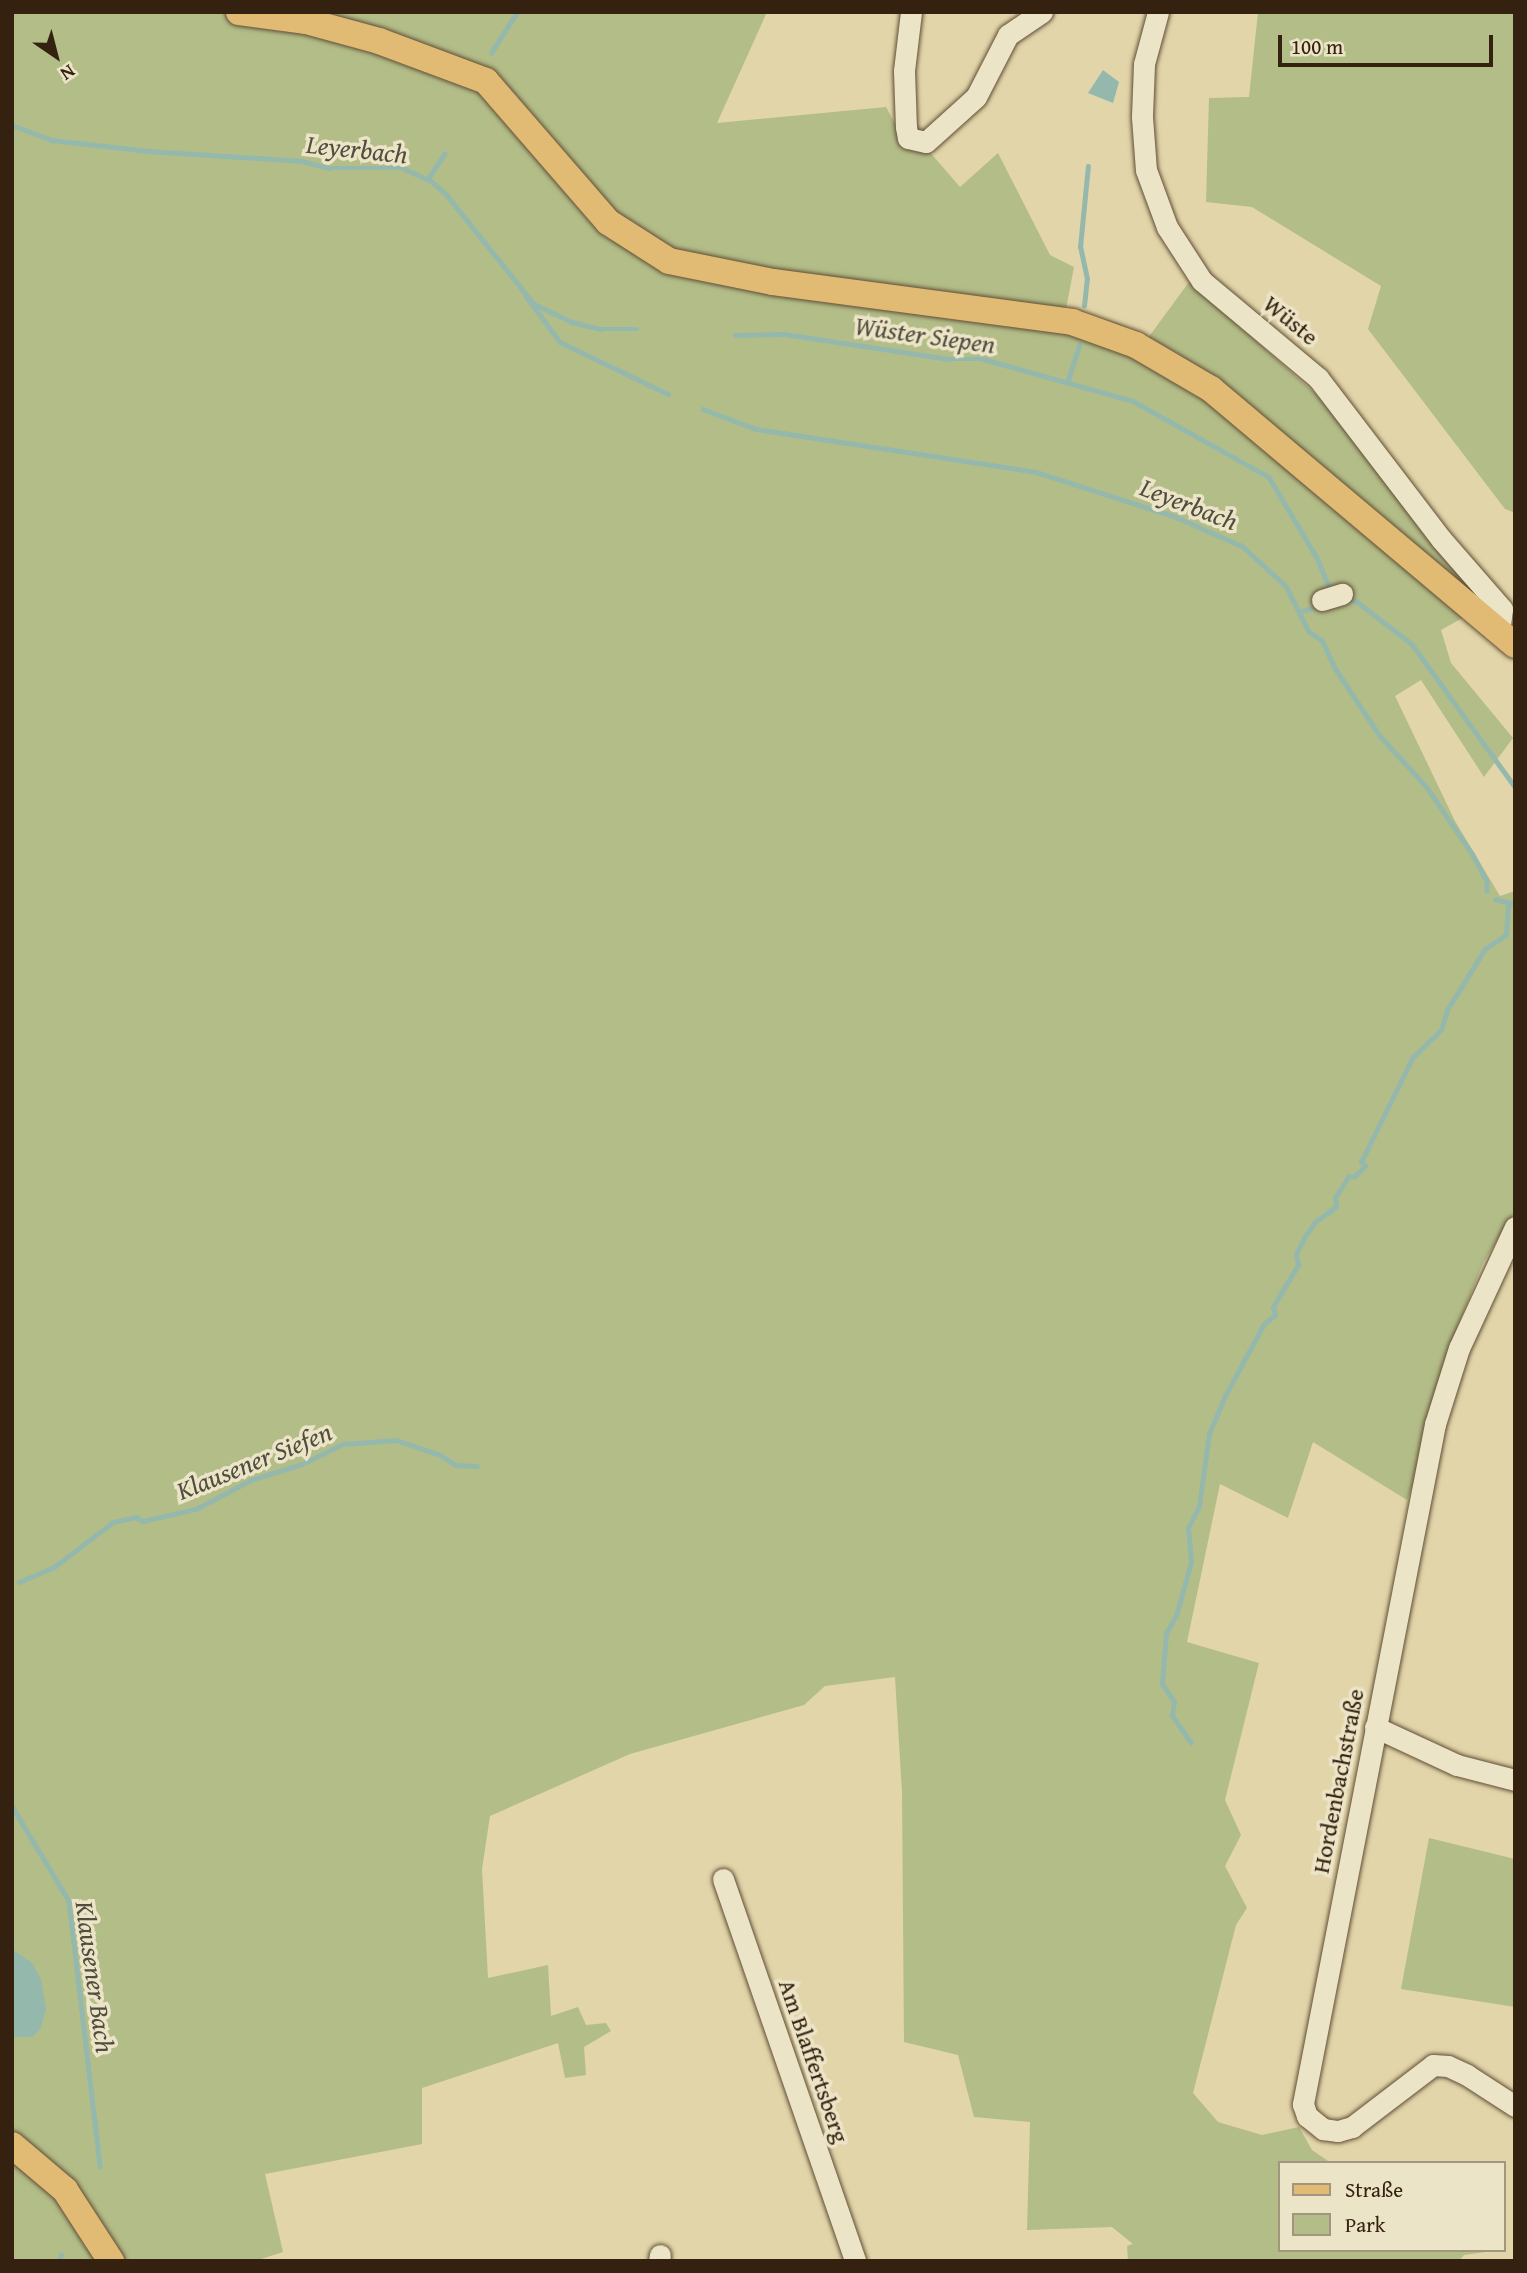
<!DOCTYPE html>
<meta charset="utf-8">
<style>
body{margin:0}
#map{position:relative;width:1527px;height:2273px;overflow:hidden;background:#e2d5a9;font-family:"Gentium Book Plus",serif}
div>[style]{position:absolute}
.green>*{inset:0;background:#b3bd88}
.water>*{inset:0;background:#95b8ac}
.stream>*{height:4.5px;margin:-2.25px;padding:0 2.25px;transform-origin:2.25px;border-radius:2.25px;background:#95b8ac}
.roads{filter:drop-shadow(0 0 2px #604e36) drop-shadow(0 0 2px #604e36)}
.minor>*{height:21px;margin:-10.5px;padding:0 10.5px;transform-origin:10.5px;border-radius:10.5px;background:#ece4c7}
.major>*{height:26px;margin:-13px;padding:0 13px;transform-origin:13px;border-radius:13px;background:#e1ba74}
span{translate:-50% -50%;white-space:nowrap;text-align:center;line-height:1.15;-webkit-text-stroke:7px #ece4c7;paint-order:stroke}
.street-label{font-size:24px;color:#342110}
.water-label{font-size:26px;color:#514e3f;font-style:italic}
.frame{position:absolute;inset:0;border:14px solid #342110;pointer-events:none}
.legend{position:absolute;left:1278px;top:2161px;width:228px;height:91px;box-sizing:border-box;background:#ece4c7;border:2px solid #a2967e;margin:0;padding:9px 12px;list-style:none;font-size:21px;color:#342110}
.legend li{display:flex;align-items:center;gap:14px;height:35px}
.legend b{width:35px;border:2px solid #a2967e}
.north{position:absolute;left:21px;top:21px;width:70px;height:70px;-webkit-text-stroke:5px #ece4c7;paint-order:stroke;rotate:145deg;font-size:19px;font-weight:700;line-height:28px;text-align:center;color:#342110}
.north::after{content:'';display:block;margin:auto;width:24px;height:32px;background:#342110;clip-path:polygon(50% 0,100% 100%,50% 72%,0 100%)}
.scale{position:absolute;left:1278px;top:35px;width:215px;height:32px;box-sizing:border-box;border:4px solid #342110;border-top:0;padding-left:9px;font-size:21px;line-height:24px;white-space:nowrap;color:#342110;-webkit-text-stroke:5px #ece4c7;paint-order:stroke}
</style>
<div id="map">
<div class="green">
<div style="clip-path:polygon(12px 12px,767px 12px,717px 123px,886px 107px,904px 140px,922px 143px,960px 187px,998px 153px,1050px 255px,1074px 267px,1066px 309px,1117px 323px,1148px 338px,1189px 282px,1334px 410px,1482px 607px,1441px 630px,1451px 663px,1513px 738px,1484px 777px,1421px 680px,1395px 696px,1455px 821px,1500px 896px,1515px 891px,1515px 1211px,1483px 1263px,1444px 1361px,1491px 1275px,1407px 1500px,1313px 1442px,1288px 1518px,1220px 1484px,1187px 1642px,1259px 1663px,1225px 1800px,1241px 1835px,1225px 1866px,1247px 1908px,1236px 1925px,1193px 2093px,1218px 2122px,1262px 2135px,1299px 2127px,1312px 2150px,1331px 2163px,1280px 2163px,1280px 2250px,1493px 2251px,1464px 2255px,1459px 2261px,1128px 2261px,1127px 2246px,1133px 2244px,1112px 2227px,1027px 2230px,1030px 2122px,974px 2117px,958px 2055px,904px 2042px,902px 1792px,895px 1677px,825px 1686px,804px 1705px,630px 1754px,490px 1816px,482px 1869px,488px 1978px,548px 1965px,551px 2016px,578px 2007px,586px 2025px,606px 2023px,611px 2031px,584px 2047px,586px 2075px,565px 2078px,558px 2043px,422px 2088px,422px 2144px,265px 2174px,283px 2252px,255px 2261px,12px 2261px)"></div>
<div style="clip-path:polygon(1258px 12px,1515px 12px,1515px 513px,1505px 509px,1368px 329px,1381px 286px,1252px 207px,1206px 202px,1209px 98px,1249px 97px)"></div>
<div style="clip-path:polygon(1429px 1838px,1515px 1859px,1515px 2007px,1401px 1989px)"></div>
</div>
<div class="water">
<div style="clip-path:polygon(1103px 70px,1119px 82px,1113px 103px,1088px 93px)"></div>
<div style="clip-path:polygon(12px 1949px,32px 1963px,41px 1979px,46px 2010px,40px 2030px,32px 2037px,12px 2037px)"></div>
</div>
<div class="stream">
<div style="left:491px;top:53px;width:49px;rotate:-57.6deg"></div>
<div style="left:12px;top:125px;width:43px;rotate:20.6deg"></div>
<div style="left:52px;top:140px;width:97px;rotate:6.5deg"></div>
<div style="left:148px;top:151px;width:154px;rotate:3.7deg"></div>
<div style="left:302px;top:161px;width:28px;rotate:15deg"></div>
<div style="left:329px;top:168px;width:74px"></div>
<div style="left:403px;top:168px;width:31px;rotate:25deg"></div>
<div style="left:431px;top:181px;width:20px;rotate:41deg"></div>
<div style="left:446px;top:194px;width:141px;rotate:51.3deg"></div>
<div style="left:534px;top:304px;width:42px;rotate:25.3deg"></div>
<div style="left:572px;top:322px;width:29px;rotate:14deg"></div>
<div style="left:600px;top:329px;width:37px"></div>
<div style="left:428px;top:179px;width:30px;rotate:-57deg"></div>
<div style="left:526px;top:296px;width:57px;rotate:53.5deg"></div>
<div style="left:560px;top:342px;width:120px;rotate:25.7deg"></div>
<div style="left:1084px;top:306px;width:27px;rotate:-84deg"></div>
<div style="left:1087px;top:279px;width:33px;rotate:-102deg"></div>
<div style="left:1080px;top:247px;width:81px;rotate:-84.4deg"></div>
<div style="left:735px;top:335px;width:49px;rotate:-1.2deg"></div>
<div style="left:784px;top:334px;width:168px;rotate:8.6deg"></div>
<div style="left:950px;top:359px;width:33px"></div>
<div style="left:983px;top:359px;width:156px;rotate:15.6deg"></div>
<div style="left:1133px;top:401px;width:156px;rotate:29.2deg"></div>
<div style="left:1269px;top:477px;width:94px;rotate:59.3deg"></div>
<div style="left:1317px;top:558px;width:38px;rotate:67deg"></div>
<div style="left:1067px;top:383px;width:40px;rotate:-72deg"></div>
<div style="left:703px;top:409px;width:57px;rotate:20.7deg"></div>
<div style="left:756px;top:429px;width:283px;rotate:8.7deg"></div>
<div style="left:1036px;top:472px;width:147px;rotate:17.8deg"></div>
<div style="left:1176px;top:517px;width:72px;rotate:23.7deg"></div>
<div style="left:1242px;top:546px;width:59px;rotate:42.3deg"></div>
<div style="left:1286px;top:586px;width:51px;rotate:63.4deg"></div>
<div style="left:1309px;top:632px;width:15px;rotate:32deg"></div>
<div style="left:1322px;top:640px;width:31px;rotate:65deg"></div>
<div style="left:1335px;top:668px;width:82px;rotate:56.5deg"></div>
<div style="left:1380px;top:736px;width:68px;rotate:47.4deg"></div>
<div style="left:1426px;top:786px;width:83px;rotate:55.7deg"></div>
<div style="left:1473px;top:855px;width:30px;rotate:62deg"></div>
<div style="left:1487px;top:881px;width:10px;rotate:90deg"></div>
<div style="left:1345px;top:599px;width:11px;rotate:10deg"></div>
<div style="left:1356px;top:601px;width:71px;rotate:37.5deg"></div>
<div style="left:1412px;top:644px;width:176px;rotate:54.2deg"></div>
<div style="left:1300px;top:612px;width:21px;rotate:-19deg"></div>
<div style="left:1495px;top:899px;width:21px;rotate:14deg"></div>
<div style="left:19px;top:1582px;width:38px;rotate:-23deg"></div>
<div style="left:54px;top:1567px;width:74px;rotate:-37.3deg"></div>
<div style="left:113px;top:1522px;width:24px;rotate:-12deg"></div>
<div style="left:136px;top:1517px;width:8px;rotate:30deg"></div>
<div style="left:143px;top:1521px;width:54px;rotate:-12.8deg"></div>
<div style="left:196px;top:1509px;width:62px;rotate:-27.8deg"></div>
<div style="left:251px;top:1480px;width:53px;rotate:-17.4deg"></div>
<div style="left:302px;top:1464px;width:46px;rotate:-26deg"></div>
<div style="left:343px;top:1444px;width:53px;rotate:-4.3deg"></div>
<div style="left:396px;top:1440px;width:46px;rotate:18.8deg"></div>
<div style="left:440px;top:1455px;width:19px;rotate:32deg"></div>
<div style="left:456px;top:1465px;width:21px;rotate:3deg"></div>
<div style="left:1191px;top:1743px;width:33px;rotate:-125deg"></div>
<div style="left:1172px;top:1716px;width:14px;rotate:-82deg"></div>
<div style="left:1174px;top:1702px;width:22px;rotate:-124deg"></div>
<div style="left:1162px;top:1684px;width:51px;rotate:-85.5deg"></div>
<div style="left:1166px;top:1633px;width:20px;rotate:-60deg"></div>
<div style="left:1176px;top:1616px;width:56px;rotate:-74.5deg"></div>
<div style="left:1191px;top:1562px;width:34px;rotate:-95deg"></div>
<div style="left:1188px;top:1528px;width:25px;rotate:-63deg"></div>
<div style="left:1199px;top:1506px;width:73px;rotate:-82.1deg"></div>
<div style="left:1209px;top:1434px;width:41px;rotate:-67.2deg"></div>
<div style="left:1225px;top:1396px;width:82px;rotate:-61.6deg"></div>
<div style="left:1264px;top:1324px;width:14px;rotate:-39deg"></div>
<div style="left:1275px;top:1315px;width:8px;rotate:-104deg"></div>
<div style="left:1273px;top:1307px;width:49px;rotate:-59.2deg"></div>
<div style="left:1298px;top:1265px;width:11px;rotate:-100deg"></div>
<div style="left:1296px;top:1254px;width:18px;rotate:-63deg"></div>
<div style="left:1304px;top:1238px;width:19px;rotate:-55deg"></div>
<div style="left:1315px;top:1222px;width:26px;rotate:-36deg"></div>
<div style="left:1336px;top:1207px;width:9px;rotate:-96deg"></div>
<div style="left:1335px;top:1198px;width:25px;rotate:-58deg"></div>
<div style="left:1348px;top:1177px;width:7px;rotate:-8deg"></div>
<div style="left:1355px;top:1176px;width:14px;rotate:-45deg"></div>
<div style="left:1365px;top:1166px;width:6px;rotate:-135deg"></div>
<div style="left:1361px;top:1162px;width:117px;rotate:-63.7deg"></div>
<div style="left:1413px;top:1057px;width:39px;rotate:-44deg"></div>
<div style="left:1441px;top:1030px;width:21px;rotate:-73deg"></div>
<div style="left:1447px;top:1010px;width:72px;rotate:-58.1deg"></div>
<div style="left:1485px;top:949px;width:25px;rotate:-34deg"></div>
<div style="left:1506px;top:935px;width:30px;rotate:-86deg"></div>
<div style="left:12px;top:1806px;width:111px;rotate:59deg"></div>
<div style="left:69px;top:1901px;width:267px;rotate:83.3deg"></div>
<div style="left:59px;top:2261px;width:6px;rotate:-72deg"></div>
</div>
<div class="roads">
<div class="minor">
<div style="left:911px;top:12px;width:59px;rotate:96.8deg"></div>
<div style="left:904px;top:71px;width:56px;rotate:88deg"></div>
<div style="left:906px;top:127px;width:11px;rotate:80deg"></div>
<div style="left:908px;top:138px;width:18px;rotate:13deg"></div>
<div style="left:926px;top:142px;width:67px;rotate:-42deg"></div>
<div style="left:976px;top:97px;width:70px;rotate:-62.7deg"></div>
<div style="left:1008px;top:35px;width:41px;rotate:-34.1deg"></div>
<div style="left:1158px;top:12px;width:54px;rotate:105.1deg"></div>
<div style="left:1144px;top:64px;width:53px;rotate:92.2deg"></div>
<div style="left:1142px;top:117px;width:53px;rotate:85.7deg"></div>
<div style="left:1146px;top:170px;width:61px;rotate:69.8deg"></div>
<div style="left:1167px;top:227px;width:64px;rotate:57.1deg"></div>
<div style="left:1202px;top:281px;width:151px;rotate:39.9deg"></div>
<div style="left:1318px;top:378px;width:203px;rotate:52.6deg"></div>
<div style="left:1441px;top:539px;width:93px;rotate:48.9deg"></div>
<div style="left:1502px;top:609px;width:23px;rotate:97deg"></div>
<div style="left:1322px;top:600px;width:21px;rotate:-17deg"></div>
<div style="left:1515px;top:1227px;width:133px;rotate:114.8deg"></div>
<div style="left:1459px;top:1348px;width:80px;rotate:107.5deg"></div>
<div style="left:1435px;top:1424px;width:693px;rotate:100.99deg"></div>
<div style="left:1303px;top:2104px;width:13px;rotate:72deg"></div>
<div style="left:1307px;top:2116px;width:21px;rotate:39deg"></div>
<div style="left:1323px;top:2129px;width:15px;rotate:8deg"></div>
<div style="left:1338px;top:2131px;width:15px;rotate:-16deg"></div>
<div style="left:1352px;top:2127px;width:102px;rotate:-37.4deg"></div>
<div style="left:1433px;top:2065px;width:15px;rotate:4deg"></div>
<div style="left:1448px;top:2066px;width:21px;rotate:25deg"></div>
<div style="left:1467px;top:2075px;width:57px;rotate:32.9deg"></div>
<div style="left:1375px;top:1727px;width:90px;rotate:24.9deg"></div>
<div style="left:1457px;top:1765px;width:60px;rotate:14.5deg"></div>
<div style="left:723px;top:1879px;width:404px;rotate:70.9deg"></div>
<div style="left:659px;top:2261px;width:6px;rotate:-81deg"></div>
</div>
<div class="major">
<div style="left:239px;top:12px;width:68px;rotate:7.7deg"></div>
<div style="left:306px;top:21px;width:76px;rotate:15.3deg"></div>
<div style="left:379px;top:41px;width:114px;rotate:20.5deg"></div>
<div style="left:486px;top:81px;width:186px;rotate:49.1deg"></div>
<div style="left:608px;top:222px;width:72px;rotate:32.6deg"></div>
<div style="left:669px;top:261px;width:106px;rotate:11.4deg"></div>
<div style="left:773px;top:282px;width:302px;rotate:7.6deg"></div>
<div style="left:1072px;top:322px;width:68px;rotate:19.8deg"></div>
<div style="left:1136px;top:345px;width:87px;rotate:30.4deg"></div>
<div style="left:1211px;top:389px;width:397px;rotate:40.1deg"></div>
<div style="left:12px;top:2145px;width:70px;rotate:40.3deg"></div>
<div style="left:65px;top:2190px;width:85px;rotate:57.1deg"></div>
</div>
</div>
<div class="street-label">
<span style="left:1291px;top:320px;rotate:40deg">Wüste</span>
<span style="left:1338px;top:1781px;rotate:-79deg">Hordenbachstraße</span>
<span style="left:814px;top:2061px;rotate:71deg">Am Blaffertsberg</span>
</div>
<div class="water-label">
<span style="left:357px;top:149px;rotate:6deg">Leyerbach</span>
<span style="left:925px;top:335px;rotate:8deg">Wüster Siepen</span>
<span style="left:1189px;top:504px;rotate:21deg">Leyerbach</span>
<span style="left:254px;top:1461px;rotate:-22deg">Klausener Siefen</span>
<span style="left:95px;top:1977px;rotate:82deg">Klausener Bach</span>
</div>
<div class="frame"></div>
<ul class="legend">
<li><b style="height:9px;background:#e1ba74"></b>Straße</li>
<li><b style="height:19px;background:#b3bd88"></b>Park</li>
</ul>
<div class="north">N</div>
<div class="scale">100 m</div>
</div>
